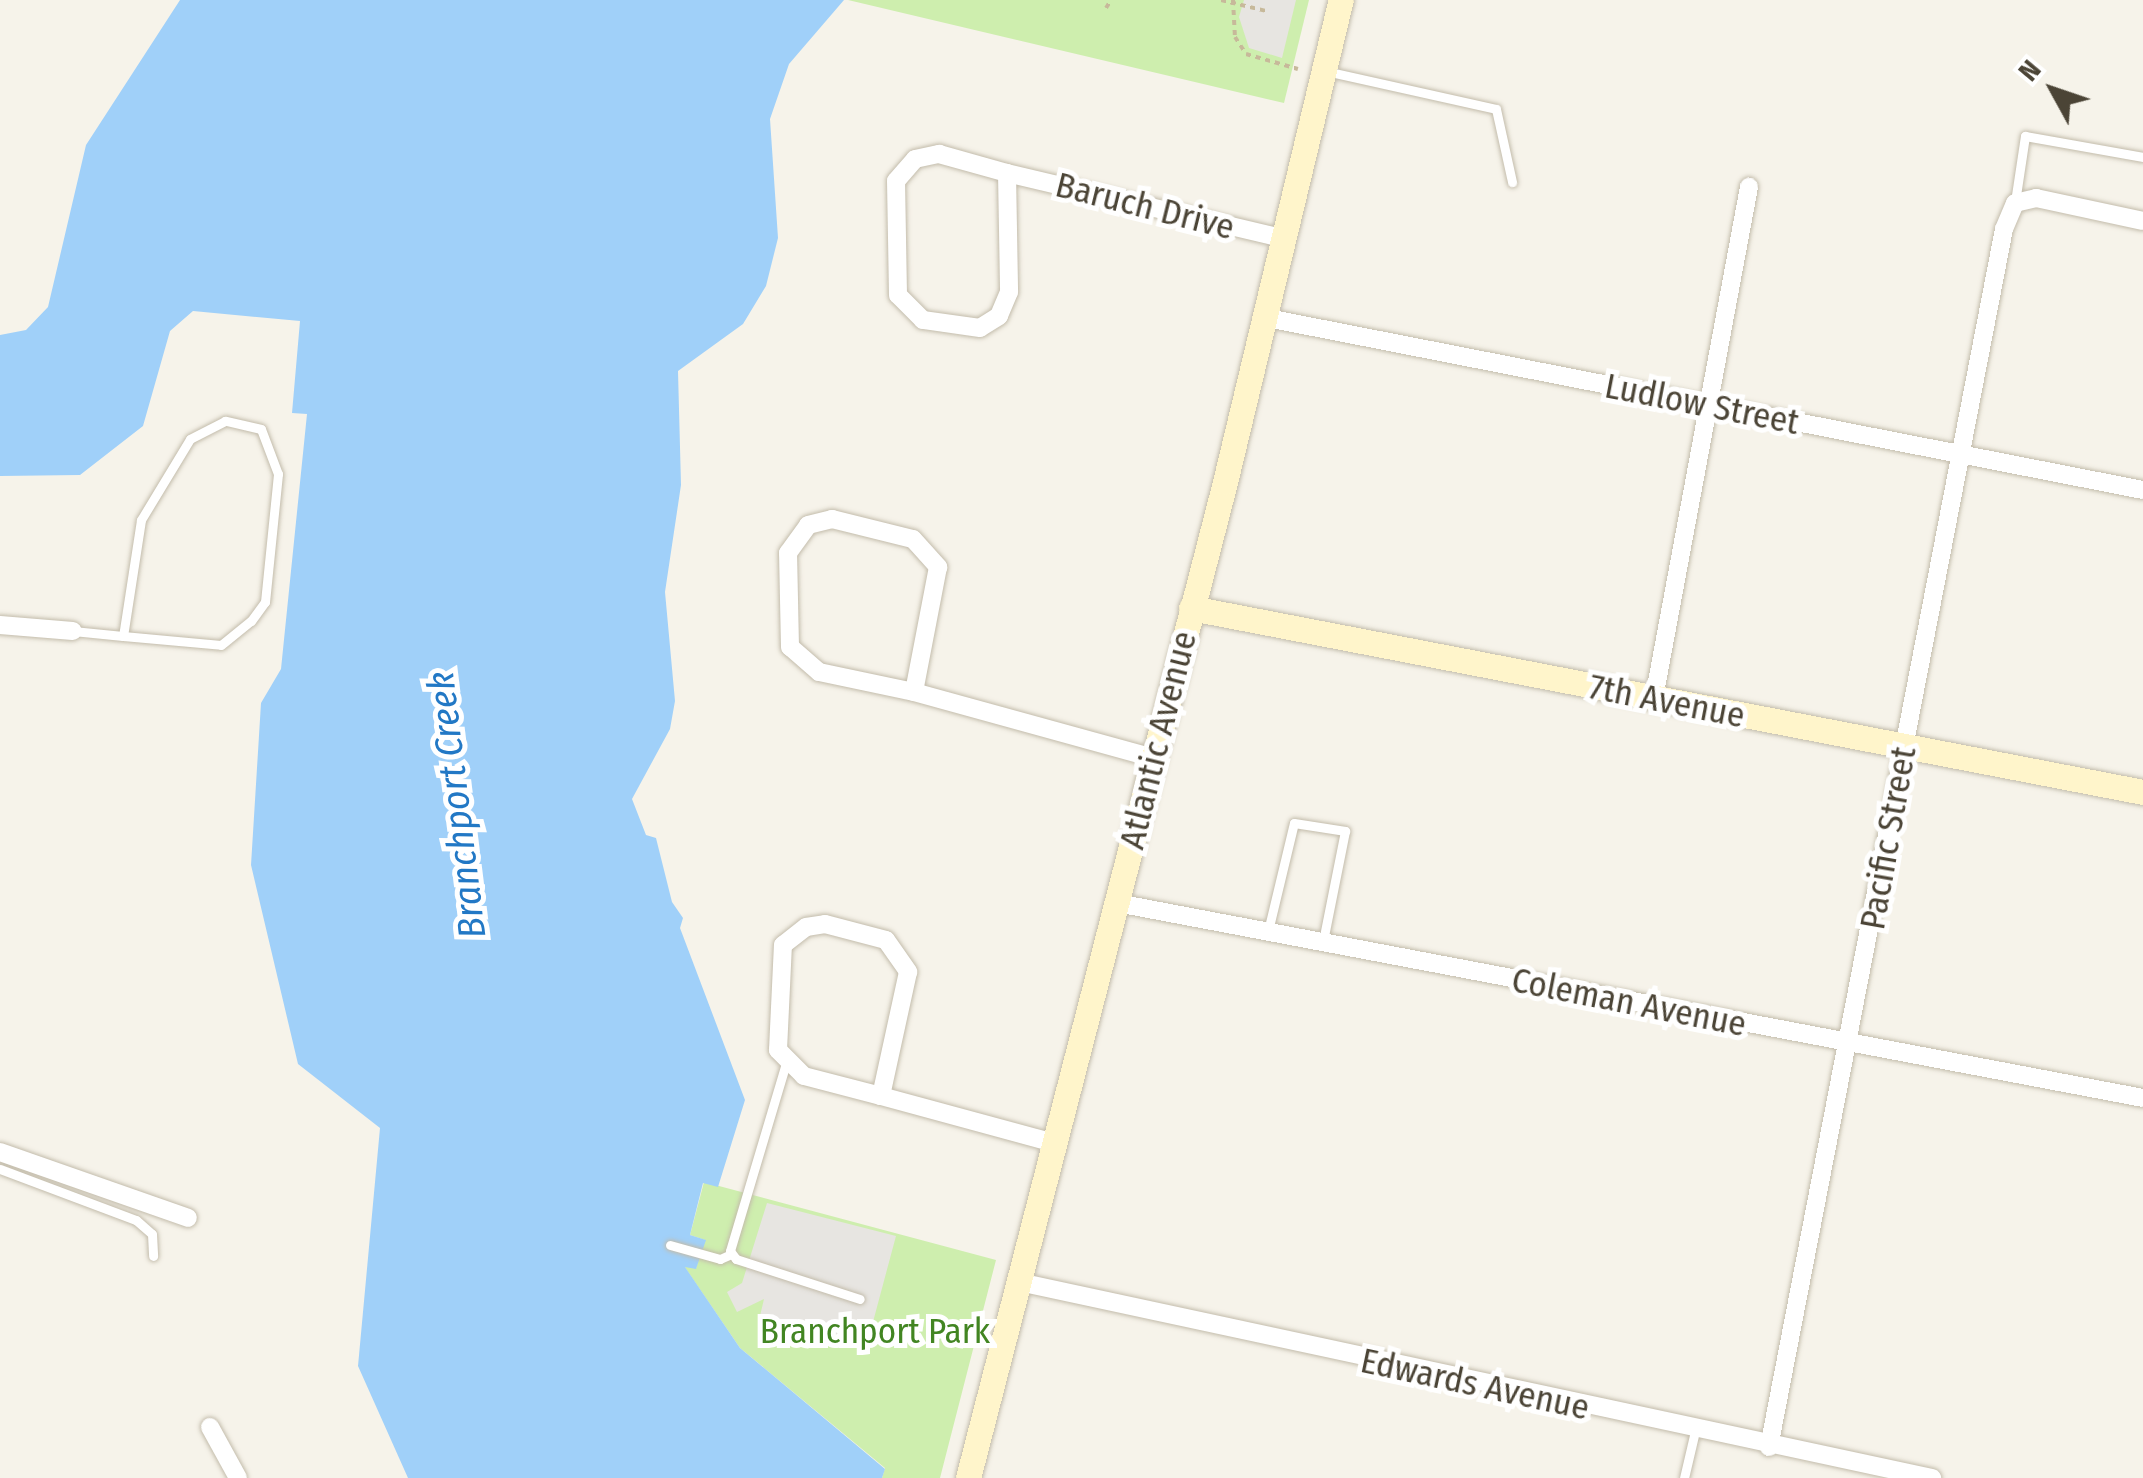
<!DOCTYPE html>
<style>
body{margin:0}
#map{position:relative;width:2143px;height:1478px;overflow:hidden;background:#f6f3ea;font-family:"Fira Sans Condensed",sans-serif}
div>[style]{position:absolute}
.green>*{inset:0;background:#ceeeae}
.parking>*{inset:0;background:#e7e5e1}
.water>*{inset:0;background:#a0d0f9}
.path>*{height:4px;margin-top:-2px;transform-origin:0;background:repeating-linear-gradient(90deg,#c7b99a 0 5px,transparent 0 10px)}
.roads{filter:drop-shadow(0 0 2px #c3bcab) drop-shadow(0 0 2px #c3bcab)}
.lane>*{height:9px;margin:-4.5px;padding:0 4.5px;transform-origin:4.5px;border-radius:4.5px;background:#fff}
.street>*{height:18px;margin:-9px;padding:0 9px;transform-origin:9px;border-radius:9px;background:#fff}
.secondary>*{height:25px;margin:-12.5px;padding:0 12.5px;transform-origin:12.5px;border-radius:12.5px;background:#fff5cb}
span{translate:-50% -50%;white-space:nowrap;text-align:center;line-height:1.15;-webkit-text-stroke:10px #fff;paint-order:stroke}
.street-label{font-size:35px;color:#4b4436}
.park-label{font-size:35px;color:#428522}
.water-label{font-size:38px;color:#2278c5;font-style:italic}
.north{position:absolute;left:2003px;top:40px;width:100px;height:100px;-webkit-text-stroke:8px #fff;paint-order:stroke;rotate:310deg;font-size:28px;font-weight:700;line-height:40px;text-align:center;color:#4b4436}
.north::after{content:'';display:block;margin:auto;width:35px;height:45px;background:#4b4436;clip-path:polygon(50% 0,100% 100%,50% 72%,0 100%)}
</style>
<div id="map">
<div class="green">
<div style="clip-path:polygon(848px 0,1309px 0,1284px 103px)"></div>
<div style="clip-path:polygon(704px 1182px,996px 1260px,940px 1478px,882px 1478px,885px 1468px,740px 1348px,684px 1266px,696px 1268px,705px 1240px,690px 1235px)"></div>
</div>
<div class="parking">
<div style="clip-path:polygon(1244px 0,1296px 0,1282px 58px,1249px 48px,1239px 17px)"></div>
<div style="clip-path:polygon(767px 1203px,896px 1236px,866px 1348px,760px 1316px,764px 1299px,737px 1312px,727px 1292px,742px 1283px)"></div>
</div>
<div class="water">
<div style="clip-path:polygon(180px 0,844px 0,789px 64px,770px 119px,778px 238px,766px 286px,743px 324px,678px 371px,681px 485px,665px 592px,675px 701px,670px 729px,632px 799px,646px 835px,656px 838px,672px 902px,683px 918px,680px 928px,745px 1100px,718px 1187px,703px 1183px,690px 1235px,706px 1240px,696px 1269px,685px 1267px,740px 1348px,885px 1469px,882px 1478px,408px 1478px,358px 1366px,380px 1128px,298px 1064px,251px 865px,261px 703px,281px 669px,307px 414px,292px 413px,300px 321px,193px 311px,170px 331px,143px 426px,80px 475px,0 476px,0 335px,26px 330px,48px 307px,86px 145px)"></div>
</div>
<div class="path">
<div style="left:1221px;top:0;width:46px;rotate:13.7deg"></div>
<div style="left:1233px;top:0;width:37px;rotate:87deg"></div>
<div style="left:1235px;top:37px;width:20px;rotate:57deg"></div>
<div style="left:1246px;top:54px;width:54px;rotate:16.1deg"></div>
<div style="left:1106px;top:8px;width:9px;rotate:-58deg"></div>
</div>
<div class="roads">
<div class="lane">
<div style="left:1326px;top:71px;width:174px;rotate:12.6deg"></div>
<div style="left:1496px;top:109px;width:75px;rotate:77.6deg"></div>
<div style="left:2015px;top:202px;width:67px;rotate:-81.4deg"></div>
<div style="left:2025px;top:136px;width:120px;rotate:10.1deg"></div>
<div style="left:73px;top:631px;width:50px;rotate:5.7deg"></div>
<div style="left:123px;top:636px;width:98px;rotate:5.2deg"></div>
<div style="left:221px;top:645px;width:38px;rotate:-39deg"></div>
<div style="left:251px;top:621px;width:24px;rotate:-54deg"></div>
<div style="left:265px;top:602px;width:129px;rotate:-84.2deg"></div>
<div style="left:278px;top:474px;width:48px;rotate:-110.7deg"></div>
<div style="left:261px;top:429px;width:37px;rotate:-167deg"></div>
<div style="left:225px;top:421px;width:39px;rotate:153deg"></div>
<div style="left:190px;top:439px;width:95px;rotate:121.2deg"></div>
<div style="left:141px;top:520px;width:117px;rotate:98.8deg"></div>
<div style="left:1268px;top:931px;width:111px;rotate:-76.5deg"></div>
<div style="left:1294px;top:823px;width:52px;rotate:8.9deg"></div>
<div style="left:1345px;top:831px;width:112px;rotate:101.3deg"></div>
<div style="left:786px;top:1063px;width:196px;rotate:106.6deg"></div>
<div style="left:730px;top:1251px;width:10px;rotate:53deg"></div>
<div style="left:736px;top:1259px;width:130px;rotate:17.9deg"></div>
<div style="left:0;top:1169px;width:145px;rotate:20.6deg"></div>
<div style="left:136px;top:1220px;width:21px;rotate:41deg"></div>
<div style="left:152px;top:1234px;width:22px;rotate:87deg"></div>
<div style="left:670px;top:1245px;width:52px;rotate:15.6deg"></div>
<div style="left:720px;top:1259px;width:12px;rotate:-24deg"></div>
<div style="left:1684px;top:1478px;width:48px;rotate:-76.8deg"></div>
</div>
<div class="street">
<div style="left:939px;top:154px;width:71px;rotate:15.6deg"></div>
<div style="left:1007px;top:173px;width:119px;rotate:89deg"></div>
<div style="left:1009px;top:292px;width:26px;rotate:113deg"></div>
<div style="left:999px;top:316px;width:22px;rotate:148deg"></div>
<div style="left:980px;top:328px;width:58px;rotate:-172deg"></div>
<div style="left:923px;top:320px;width:35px;rotate:-135deg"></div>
<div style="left:898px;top:295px;width:114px;rotate:-91deg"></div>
<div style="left:896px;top:181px;width:29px;rotate:-49deg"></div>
<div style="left:915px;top:159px;width:25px;rotate:-12deg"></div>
<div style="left:1007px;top:173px;width:284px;rotate:13.3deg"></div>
<div style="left:1262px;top:317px;width:898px;rotate:11.11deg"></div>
<div style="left:832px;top:519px;width:83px;rotate:13.9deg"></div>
<div style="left:913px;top:539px;width:38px;rotate:48deg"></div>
<div style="left:938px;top:567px;width:127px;rotate:100.9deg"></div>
<div style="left:914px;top:692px;width:97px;rotate:-168.1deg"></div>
<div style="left:819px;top:672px;width:38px;rotate:-139deg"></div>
<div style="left:790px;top:647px;width:94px;rotate:-91.2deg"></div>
<div style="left:788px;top:553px;width:34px;rotate:-54deg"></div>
<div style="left:808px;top:525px;width:25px;rotate:-14deg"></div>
<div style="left:0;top:625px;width:73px;rotate:4.7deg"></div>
<div style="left:914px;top:692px;width:248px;rotate:15.4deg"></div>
<div style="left:1654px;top:698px;width:520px;rotate:-79.47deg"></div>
<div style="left:1117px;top:903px;width:1044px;rotate:10.76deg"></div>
<div style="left:825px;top:924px;width:63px;rotate:14.7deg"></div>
<div style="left:886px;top:940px;width:39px;rotate:55deg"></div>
<div style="left:908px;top:972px;width:127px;rotate:102.3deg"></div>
<div style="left:881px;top:1096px;width:80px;rotate:-165.4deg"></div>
<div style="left:804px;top:1076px;width:37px;rotate:-135deg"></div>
<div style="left:778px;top:1050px;width:105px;rotate:-87.3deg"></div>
<div style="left:783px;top:945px;width:29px;rotate:-38deg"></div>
<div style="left:806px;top:927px;width:19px;rotate:-9deg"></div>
<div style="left:881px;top:1096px;width:179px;rotate:15.2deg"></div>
<div style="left:0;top:1152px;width:199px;rotate:19.3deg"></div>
<div style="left:1019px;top:1282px;width:934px;rotate:12.12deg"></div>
<div style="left:210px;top:1427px;width:58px;rotate:61.2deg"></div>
<div style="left:1769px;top:1447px;width:1240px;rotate:-79.08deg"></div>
<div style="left:2004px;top:229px;width:28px;rotate:-67deg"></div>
<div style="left:2015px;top:203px;width:22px;rotate:-13deg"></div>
<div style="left:2036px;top:198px;width:109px;rotate:12.1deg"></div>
</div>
<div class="secondary">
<div style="left:1191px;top:608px;width:970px;rotate:10.94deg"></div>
<div style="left:968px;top:1478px;width:1029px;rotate:-75.53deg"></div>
<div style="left:1225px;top:482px;width:496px;rotate:-76.5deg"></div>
</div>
</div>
<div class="street-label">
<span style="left:1145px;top:206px;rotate:14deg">Baruch Drive</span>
<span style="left:1702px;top:404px;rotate:11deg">Ludlow Street</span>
<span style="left:1667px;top:701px;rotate:11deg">7th Avenue</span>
<span style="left:1158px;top:740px;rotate:-76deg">Atlantic Avenue</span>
<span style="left:1888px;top:838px;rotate:-80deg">Pacific Street</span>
<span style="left:1629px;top:1002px;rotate:11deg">Coleman Avenue</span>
<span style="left:1475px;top:1384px;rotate:12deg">Edwards Avenue</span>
</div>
<div class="park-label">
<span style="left:875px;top:1331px">Branchport Park</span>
</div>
<div class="water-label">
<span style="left:457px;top:805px;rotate:-97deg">Branchport Creek</span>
</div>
<div class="north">N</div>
</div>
